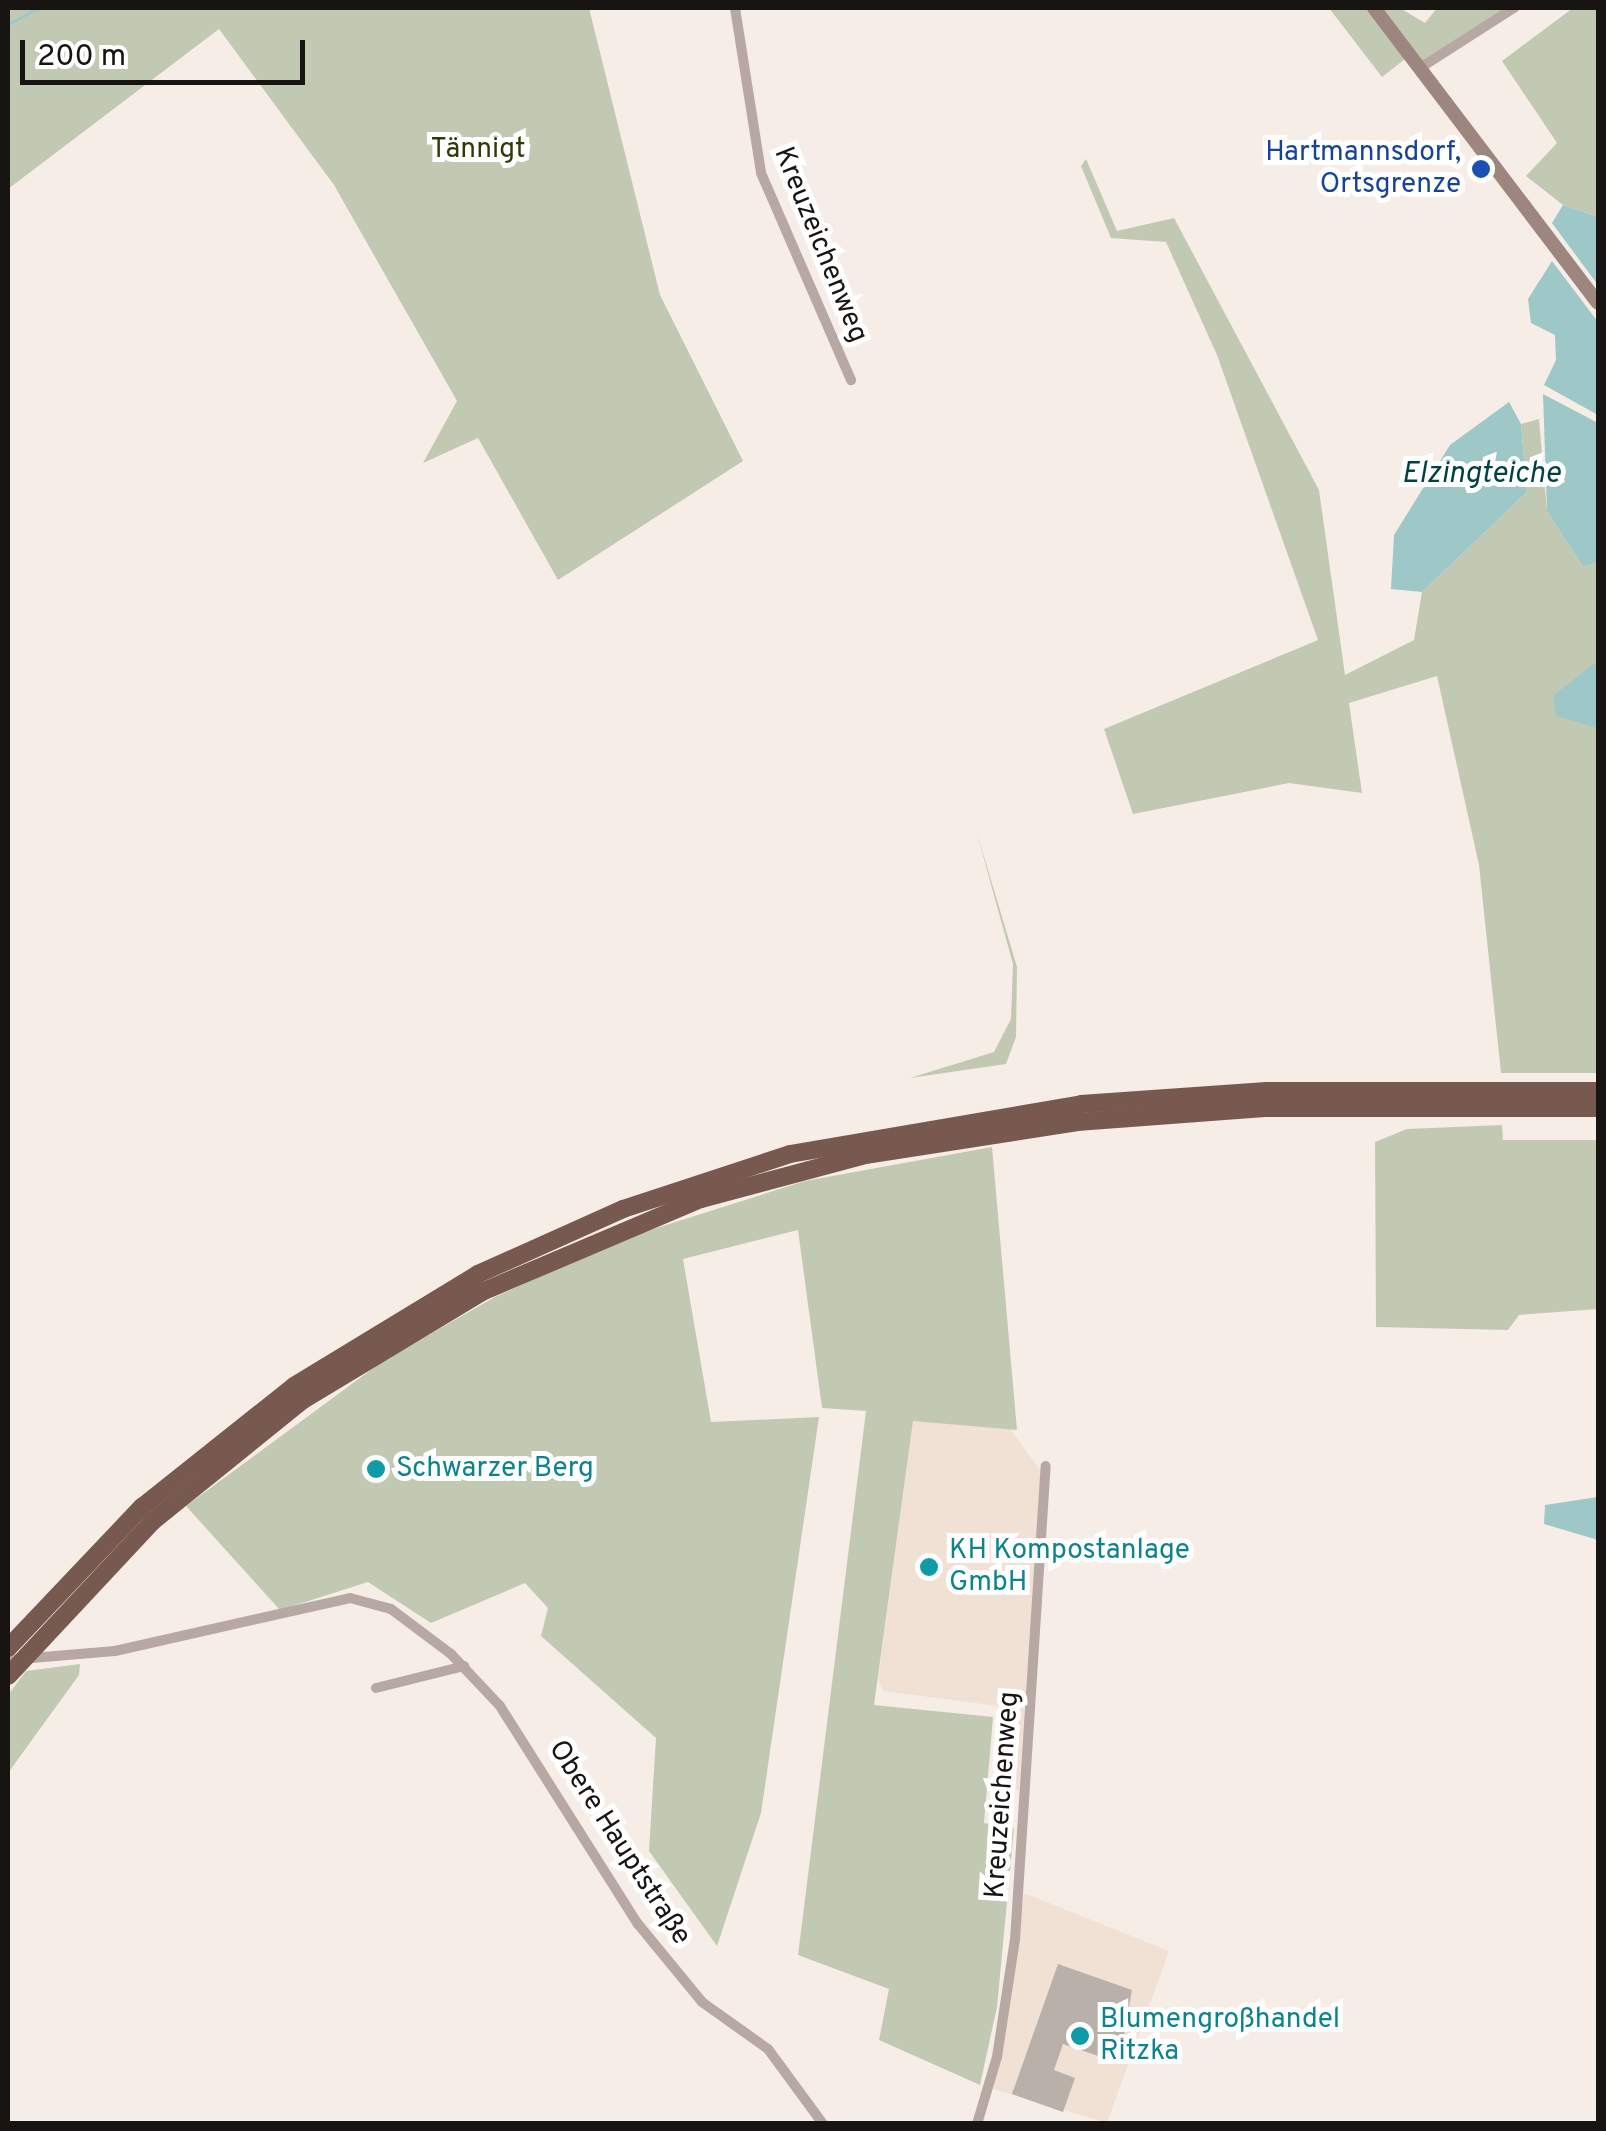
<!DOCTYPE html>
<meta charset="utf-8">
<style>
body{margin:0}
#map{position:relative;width:1606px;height:2131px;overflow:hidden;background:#f6ede6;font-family:Overpass,sans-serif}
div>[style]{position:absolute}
.built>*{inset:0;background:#f1e1d5}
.green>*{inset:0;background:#c2c9b3}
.water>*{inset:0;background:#9ec7c7}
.stream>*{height:2.5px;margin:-1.25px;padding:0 1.25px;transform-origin:1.25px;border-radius:1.25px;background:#9ec7c7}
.building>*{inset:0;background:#b9b0aa}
.minor>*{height:10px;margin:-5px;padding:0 5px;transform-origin:5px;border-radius:5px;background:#b8a8a4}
.secondary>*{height:14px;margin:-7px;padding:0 7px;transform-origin:7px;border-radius:7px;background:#9d8680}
.motorway>*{height:18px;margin:-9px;padding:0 9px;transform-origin:9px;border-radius:9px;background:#775950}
.dots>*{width:28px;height:28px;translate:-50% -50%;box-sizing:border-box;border:5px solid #fff;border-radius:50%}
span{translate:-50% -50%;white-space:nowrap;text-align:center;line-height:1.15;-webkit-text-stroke:10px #fff;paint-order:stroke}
.park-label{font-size:28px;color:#2f3b07}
.transit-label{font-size:28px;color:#164399}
.right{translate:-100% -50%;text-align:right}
.street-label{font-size:28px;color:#171412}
.culture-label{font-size:28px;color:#0d838f}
.left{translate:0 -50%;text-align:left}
.water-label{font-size:30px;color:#004243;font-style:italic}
.frame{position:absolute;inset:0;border:10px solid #171412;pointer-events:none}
.scale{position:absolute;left:20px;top:40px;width:285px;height:45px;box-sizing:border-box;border:5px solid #171412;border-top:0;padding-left:12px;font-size:30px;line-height:35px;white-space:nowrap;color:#171412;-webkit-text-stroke:8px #fff;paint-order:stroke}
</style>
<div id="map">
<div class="built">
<div style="clip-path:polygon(913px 1420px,1010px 1429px,1041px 1471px,1019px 1790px,993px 1789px,998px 1706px,883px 1691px,878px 1680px)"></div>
<div style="clip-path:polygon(1024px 1893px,1169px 1951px,1107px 2123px,993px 2089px)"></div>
</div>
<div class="green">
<div style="clip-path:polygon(8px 8px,589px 8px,660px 295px,743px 461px,558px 580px,478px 438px,423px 463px,457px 401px,334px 185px,219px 29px,8px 189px)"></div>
<div style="clip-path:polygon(1329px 8px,1400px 8px,1425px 23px,1437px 8px,1514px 8px,1420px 68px,1410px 55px,1382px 77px)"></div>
<div style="clip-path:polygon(1573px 8px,1598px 8px,1598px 217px,1563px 205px,1526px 176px,1557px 143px,1502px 61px)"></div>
<div style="clip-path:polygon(1086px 159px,1117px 231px,1174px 218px,1319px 490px,1345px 675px,1414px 640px,1422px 592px,1527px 492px,1521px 424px,1539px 419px,1547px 511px,1583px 567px,1598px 562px,1598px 665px,1557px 716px,1598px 729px,1598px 1073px,1501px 1073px,1479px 865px,1437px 676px,1349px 703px,1362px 793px,1289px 783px,1133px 814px,1104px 729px,1318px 640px,1217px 355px,1166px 242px,1111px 238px,1081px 166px)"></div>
<div style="clip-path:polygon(976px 830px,1017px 967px,1016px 1037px,1006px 1064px,910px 1078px,994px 1052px,1011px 1019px,1013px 964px)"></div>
<div style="clip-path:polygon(1502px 1125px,1503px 1140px,1598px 1140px,1598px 1309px,1519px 1315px,1508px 1330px,1376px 1327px,1375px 1142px,1407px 1129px)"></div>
<div style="clip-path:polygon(992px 1147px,1017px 1430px,913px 1421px,874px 1705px,993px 1717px,984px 1823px,1014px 1828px,997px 2007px,980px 2085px,879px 2040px,889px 1989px,798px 1955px,866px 1411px,822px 1408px,798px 1230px,683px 1259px,711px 1422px,819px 1417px,761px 1813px,717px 1946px,649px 1851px,656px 1738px,541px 1636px,548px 1608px,525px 1583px,431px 1623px,368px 1582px,280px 1610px,186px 1506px,383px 1361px,495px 1297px,625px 1238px,805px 1181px)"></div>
<div style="clip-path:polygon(80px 1664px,79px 1675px,8px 1773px,8px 1695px,26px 1671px)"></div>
</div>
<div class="water">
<div style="clip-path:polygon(1563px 205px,1598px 217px,1598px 285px,1552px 223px)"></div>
<div style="clip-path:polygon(1552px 261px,1598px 322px,1598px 415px,1544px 385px,1556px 360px,1555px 335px,1531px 323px,1528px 299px)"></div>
<div style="clip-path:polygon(1543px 394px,1598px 423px,1598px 562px,1583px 567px,1547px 511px)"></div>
<div style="clip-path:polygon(1509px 402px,1521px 424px,1527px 492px,1422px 592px,1391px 589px,1394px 535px,1450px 445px)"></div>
<div style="clip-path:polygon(1593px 664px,1598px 665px,1598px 729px,1556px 716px,1553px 696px)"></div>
<div style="clip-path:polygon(1598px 1497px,1598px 1540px,1544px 1524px,1545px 1505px)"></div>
</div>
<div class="stream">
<div style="left:8px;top:24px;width:34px;rotate:-28deg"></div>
</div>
<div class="building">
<div style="clip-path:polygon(1058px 1964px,1132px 1990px,1119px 2063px,1063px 2044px,1054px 2070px,1075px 2078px,1063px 2112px,1012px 2094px)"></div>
</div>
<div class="minor">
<div style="left:735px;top:8px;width:167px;rotate:81deg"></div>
<div style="left:761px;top:173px;width:226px;rotate:66.5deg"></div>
<div style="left:1420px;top:68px;width:112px;rotate:-32.6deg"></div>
<div style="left:8px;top:1660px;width:107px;rotate:-4.8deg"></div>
<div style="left:115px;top:1651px;width:241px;rotate:-12.7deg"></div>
<div style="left:350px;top:1598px;width:42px;rotate:15deg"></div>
<div style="left:391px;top:1609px;width:75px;rotate:36.9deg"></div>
<div style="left:451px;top:1654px;width:71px;rotate:46.7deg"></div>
<div style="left:500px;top:1706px;width:258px;rotate:57.7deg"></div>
<div style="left:638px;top:1924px;width:101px;rotate:50.6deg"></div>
<div style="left:702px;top:2002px;width:81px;rotate:35.5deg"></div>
<div style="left:768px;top:2049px;width:93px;rotate:53.7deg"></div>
<div style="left:376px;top:1688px;width:91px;rotate:-14deg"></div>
<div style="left:977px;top:2124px;width:70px;rotate:-73.4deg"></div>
<div style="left:997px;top:2057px;width:118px;rotate:-81.3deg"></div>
<div style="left:1015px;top:1940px;width:475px;rotate:-86.3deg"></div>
</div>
<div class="secondary">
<div style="left:1374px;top:8px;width:370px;rotate:52.8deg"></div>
</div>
<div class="motorway">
<div style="left:8px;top:1648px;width:195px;rotate:-46.5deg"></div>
<div style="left:142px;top:1507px;width:194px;rotate:-38.5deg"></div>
<div style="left:294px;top:1386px;width:215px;rotate:-31.3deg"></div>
<div style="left:478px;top:1274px;width:159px;rotate:-24.1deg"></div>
<div style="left:623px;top:1209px;width:176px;rotate:-18.2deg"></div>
<div style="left:790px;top:1154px;width:295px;rotate:-9.7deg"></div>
<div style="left:1081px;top:1104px;width:186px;rotate:-4deg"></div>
<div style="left:1267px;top:1091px;width:331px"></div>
<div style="left:8px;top:1676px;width:212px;rotate:-46.9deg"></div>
<div style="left:153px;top:1521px;width:193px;rotate:-38.9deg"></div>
<div style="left:303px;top:1400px;width:211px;rotate:-31.1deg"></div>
<div style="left:484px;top:1291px;width:236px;rotate:-23deg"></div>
<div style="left:701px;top:1199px;width:170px;rotate:-15deg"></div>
<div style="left:865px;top:1155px;width:215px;rotate:-8.8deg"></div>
<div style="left:1077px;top:1122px;width:188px;rotate:-4.3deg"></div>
<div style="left:1264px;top:1108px;width:334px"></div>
</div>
<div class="dots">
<div style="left:1481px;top:169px;background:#1a4fb4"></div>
<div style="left:376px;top:1469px;background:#0f9aa8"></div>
<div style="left:929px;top:1567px;background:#0f9aa8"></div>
<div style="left:1080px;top:2036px;background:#0f9aa8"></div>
</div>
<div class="park-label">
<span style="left:478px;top:150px">Tännigt</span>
</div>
<div class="transit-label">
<span class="right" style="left:1461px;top:169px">Hartmannsdorf,<br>Ortsgrenze</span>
</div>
<div class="street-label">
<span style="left:820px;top:245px;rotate:68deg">Kreuzeichenweg</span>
<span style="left:1003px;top:1795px;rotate:-86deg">Kreuzeichenweg</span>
<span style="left:619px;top:1843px;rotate:57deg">Obere Hauptstraße</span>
</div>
<div class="culture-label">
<span class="left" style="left:396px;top:1469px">Schwarzer Berg</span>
<span class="left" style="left:949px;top:1567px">KH Kompostanlage<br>GmbH</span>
<span class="left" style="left:1100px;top:2036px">Blumengroßhandel<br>Ritzka</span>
</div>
<div class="water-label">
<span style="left:1481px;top:475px">Elzingteiche</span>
</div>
<div class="frame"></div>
<div class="scale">200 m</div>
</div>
